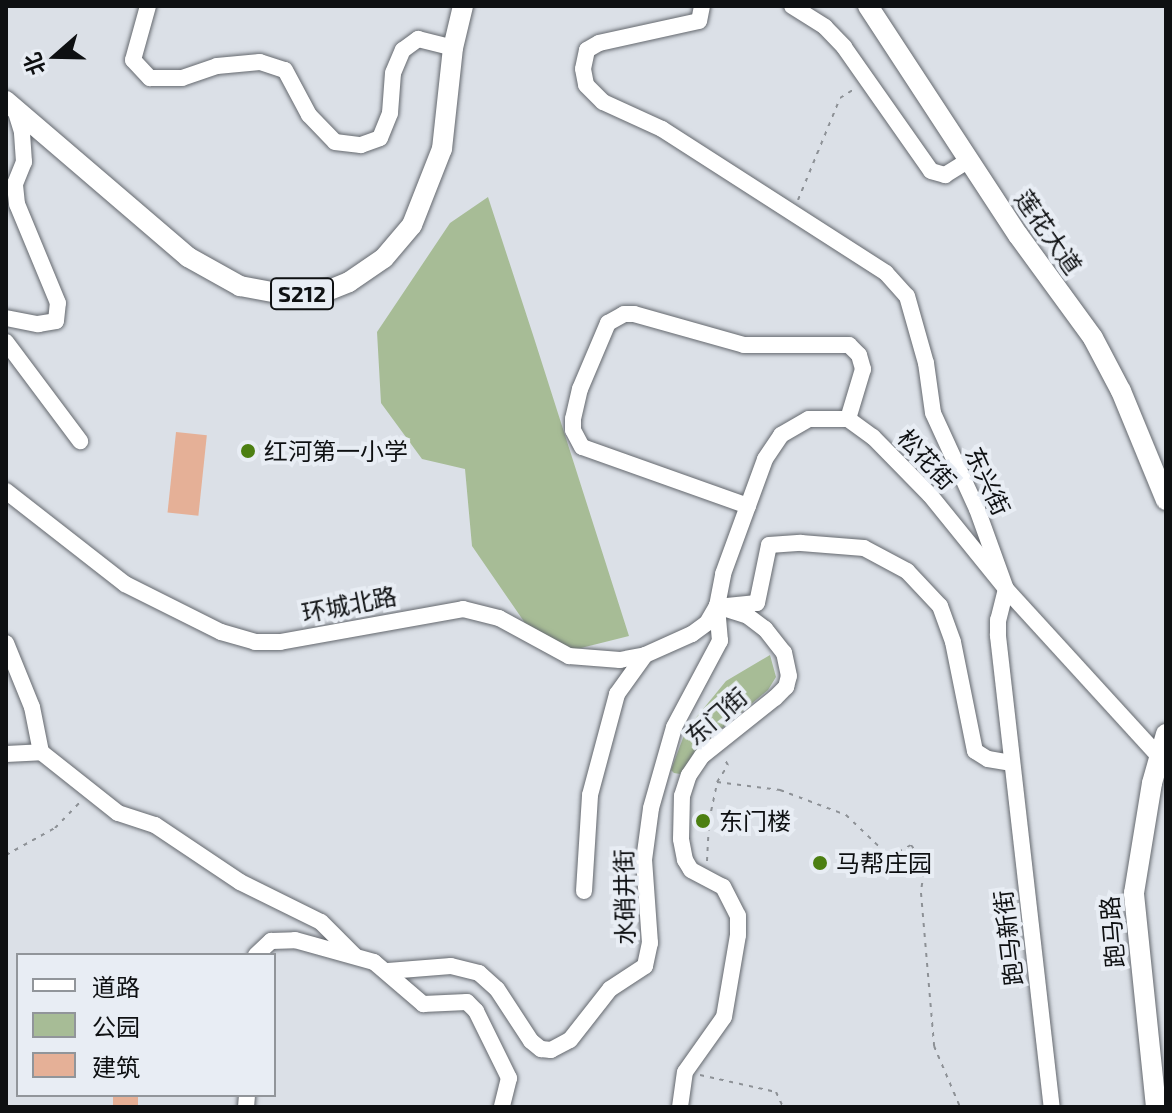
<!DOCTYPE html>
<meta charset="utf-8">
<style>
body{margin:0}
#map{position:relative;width:1172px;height:1113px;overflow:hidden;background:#dbe0e7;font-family:"Exo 2","Noto Sans SC",sans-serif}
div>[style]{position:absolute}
.green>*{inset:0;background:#a7bc96}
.building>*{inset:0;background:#e5b097;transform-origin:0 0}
.path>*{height:2px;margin-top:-1px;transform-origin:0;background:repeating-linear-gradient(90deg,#8d9196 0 4px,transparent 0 10px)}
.roads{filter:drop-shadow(0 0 2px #64686e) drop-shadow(0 0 2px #64686e)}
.minor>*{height:16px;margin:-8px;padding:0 8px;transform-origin:8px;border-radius:8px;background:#fff}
.major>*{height:20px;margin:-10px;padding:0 10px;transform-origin:10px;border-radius:10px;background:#fff}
.dots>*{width:22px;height:22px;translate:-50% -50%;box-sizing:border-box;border:4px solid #e8edf4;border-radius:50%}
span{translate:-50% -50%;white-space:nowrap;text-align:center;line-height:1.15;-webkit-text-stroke:8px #e8edf4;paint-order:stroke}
.shield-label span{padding:2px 6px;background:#e8edf4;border:2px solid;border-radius:6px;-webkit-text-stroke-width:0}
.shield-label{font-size:22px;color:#0e1012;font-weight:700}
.street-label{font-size:24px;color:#0e1012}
.poi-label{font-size:24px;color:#0e1012}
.left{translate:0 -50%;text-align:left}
.frame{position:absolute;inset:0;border:8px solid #0e1012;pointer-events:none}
.legend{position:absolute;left:16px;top:953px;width:260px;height:144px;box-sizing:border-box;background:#e8edf4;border:2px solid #91959a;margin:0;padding:10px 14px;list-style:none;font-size:24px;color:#0e1012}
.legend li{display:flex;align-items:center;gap:16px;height:40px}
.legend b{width:40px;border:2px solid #91959a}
.north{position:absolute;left:16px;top:16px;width:80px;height:80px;-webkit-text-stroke:6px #e8edf4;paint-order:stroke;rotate:250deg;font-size:22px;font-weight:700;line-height:32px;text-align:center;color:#0e1012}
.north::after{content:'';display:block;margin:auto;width:28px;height:36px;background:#0e1012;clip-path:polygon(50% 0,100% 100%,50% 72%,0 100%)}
</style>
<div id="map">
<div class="green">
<div style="clip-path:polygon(488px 197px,534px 338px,629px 636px,573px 650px,525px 623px,472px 546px,465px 469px,422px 459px,381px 403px,377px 332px,450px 223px)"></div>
<div style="clip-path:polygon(770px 655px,776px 677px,768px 690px,695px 751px,680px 774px,674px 773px,671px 770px,686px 730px,726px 681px)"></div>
</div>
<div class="building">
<div style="left:176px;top:432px;width:31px;height:81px;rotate:6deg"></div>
<div style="left:113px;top:1095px;width:25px;height:12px"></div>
</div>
<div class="path">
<div style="left:798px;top:200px;width:110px;rotate:-67.6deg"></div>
<div style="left:840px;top:98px;width:19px;rotate:-32deg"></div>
<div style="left:717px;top:782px;width:64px;rotate:7.2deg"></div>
<div style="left:780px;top:790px;width:71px;rotate:20.7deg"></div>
<div style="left:846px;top:815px;width:61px;rotate:43.7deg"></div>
<div style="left:890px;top:857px;width:24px;rotate:-30deg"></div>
<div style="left:911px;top:845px;width:23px;rotate:52deg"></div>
<div style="left:925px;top:863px;width:30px;rotate:98deg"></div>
<div style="left:921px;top:893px;width:154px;rotate:85.1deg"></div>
<div style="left:934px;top:1046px;width:66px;rotate:66.9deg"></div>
<div style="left:6px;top:855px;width:56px;rotate:-28.9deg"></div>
<div style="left:55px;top:828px;width:39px;rotate:-46deg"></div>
<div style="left:707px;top:861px;width:40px;rotate:-87.1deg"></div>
<div style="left:709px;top:821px;width:40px;rotate:-78deg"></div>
<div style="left:717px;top:782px;width:20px;rotate:-57deg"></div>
<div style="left:728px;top:765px;width:9px;rotate:-122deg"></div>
<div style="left:700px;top:1075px;width:78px;rotate:12.6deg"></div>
<div style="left:776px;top:1092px;width:17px;rotate:65deg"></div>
</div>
<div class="roads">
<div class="minor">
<div style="left:148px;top:6px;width:56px;rotate:105.5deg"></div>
<div style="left:133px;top:60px;width:25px;rotate:47deg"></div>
<div style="left:150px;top:78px;width:32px"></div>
<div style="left:182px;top:78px;width:37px;rotate:-19deg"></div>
<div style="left:217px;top:66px;width:43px;rotate:-5.3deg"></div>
<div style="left:260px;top:62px;width:26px;rotate:18deg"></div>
<div style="left:285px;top:70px;width:51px;rotate:61.9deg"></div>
<div style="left:309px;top:115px;width:37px;rotate:46deg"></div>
<div style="left:335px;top:142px;width:26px;rotate:7deg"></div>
<div style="left:361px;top:145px;width:20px;rotate:-20deg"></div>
<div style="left:380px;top:138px;width:27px;rotate:-68deg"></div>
<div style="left:390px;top:113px;width:40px;rotate:-85.7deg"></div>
<div style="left:393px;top:73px;width:25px;rotate:-67deg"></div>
<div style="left:403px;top:50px;width:19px;rotate:-36deg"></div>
<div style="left:418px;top:39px;width:36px;rotate:14deg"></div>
<div style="left:702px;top:6px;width:15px;rotate:101deg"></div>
<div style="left:699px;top:21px;width:102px;rotate:167.6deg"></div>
<div style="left:599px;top:43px;width:14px;rotate:150deg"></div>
<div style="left:587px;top:50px;width:19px;rotate:102deg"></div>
<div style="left:583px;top:69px;width:16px;rotate:79deg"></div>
<div style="left:586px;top:85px;width:24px;rotate:45deg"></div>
<div style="left:603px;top:102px;width:65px;rotate:24.6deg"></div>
<div style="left:662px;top:129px;width:266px;rotate:32.7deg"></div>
<div style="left:886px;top:273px;width:31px;rotate:48deg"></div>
<div style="left:907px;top:296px;width:70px;rotate:74.2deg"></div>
<div style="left:926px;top:363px;width:50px;rotate:82deg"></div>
<div style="left:933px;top:413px;width:106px;rotate:65.4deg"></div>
<div style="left:977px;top:509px;width:85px;rotate:70.1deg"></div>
<div style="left:1006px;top:589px;width:32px;rotate:104deg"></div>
<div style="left:998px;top:620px;width:16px;rotate:90deg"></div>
<div style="left:998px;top:636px;width:474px;rotate:83.5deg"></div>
<div style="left:792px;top:6px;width:39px;rotate:32deg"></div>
<div style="left:825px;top:27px;width:28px;rotate:46deg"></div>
<div style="left:844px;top:47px;width:151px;rotate:54.9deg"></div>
<div style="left:931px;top:171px;width:15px;rotate:16deg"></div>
<div style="left:945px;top:175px;width:28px;rotate:-32deg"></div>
<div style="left:6px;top:318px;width:33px;rotate:11deg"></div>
<div style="left:38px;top:324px;width:18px;rotate:-9deg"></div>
<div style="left:56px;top:321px;width:18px;rotate:-84deg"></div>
<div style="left:58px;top:303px;width:107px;rotate:-112.5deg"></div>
<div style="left:17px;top:204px;width:20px;rotate:-96deg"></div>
<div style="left:15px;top:184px;width:24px;rotate:-68deg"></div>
<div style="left:24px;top:162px;width:30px;rotate:-94deg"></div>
<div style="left:22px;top:132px;width:24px;rotate:-107deg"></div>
<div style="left:6px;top:342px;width:124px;rotate:53.2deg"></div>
<div style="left:6px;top:491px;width:151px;rotate:38deg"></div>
<div style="left:125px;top:584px;width:107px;rotate:26.6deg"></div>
<div style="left:221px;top:632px;width:35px;rotate:16deg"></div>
<div style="left:255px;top:642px;width:25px"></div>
<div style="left:280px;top:642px;width:186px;rotate:-10.2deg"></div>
<div style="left:463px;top:609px;width:37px;rotate:14deg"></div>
<div style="left:499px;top:618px;width:80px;rotate:28.5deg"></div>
<div style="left:569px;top:656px;width:51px;rotate:4.5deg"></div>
<div style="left:620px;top:660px;width:25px;rotate:-11deg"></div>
<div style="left:645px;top:655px;width:51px;rotate:-24.1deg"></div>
<div style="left:692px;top:634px;width:19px;rotate:-36deg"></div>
<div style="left:707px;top:623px;width:20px;rotate:-60deg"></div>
<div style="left:748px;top:506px;width:176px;rotate:-160.4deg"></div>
<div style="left:582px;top:447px;width:19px;rotate:-118deg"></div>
<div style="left:573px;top:430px;width:11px;rotate:-90deg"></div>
<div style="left:573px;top:419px;width:31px;rotate:-77deg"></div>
<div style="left:580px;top:389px;width:72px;rotate:-67deg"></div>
<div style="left:608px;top:323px;width:18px;rotate:-29deg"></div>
<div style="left:624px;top:314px;width:10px"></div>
<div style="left:634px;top:314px;width:114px;rotate:15.7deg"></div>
<div style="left:744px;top:345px;width:105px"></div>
<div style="left:849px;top:345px;width:14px;rotate:45deg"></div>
<div style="left:859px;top:355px;width:15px;rotate:74deg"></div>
<div style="left:863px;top:369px;width:52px;rotate:106.7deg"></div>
<div style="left:727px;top:606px;width:30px;rotate:-6deg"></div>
<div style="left:757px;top:603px;width:59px;rotate:-78.3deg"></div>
<div style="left:769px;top:545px;width:32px;rotate:-4deg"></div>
<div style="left:801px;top:543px;width:63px;rotate:4.5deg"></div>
<div style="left:864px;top:548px;width:49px;rotate:28.1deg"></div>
<div style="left:907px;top:571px;width:48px;rotate:46.7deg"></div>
<div style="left:940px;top:606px;width:38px;rotate:70deg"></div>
<div style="left:953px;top:642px;width:111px;rotate:78.6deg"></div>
<div style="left:975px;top:751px;width:15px;rotate:32deg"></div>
<div style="left:988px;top:759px;width:23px;rotate:10deg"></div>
<div style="left:6px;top:643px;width:69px;rotate:67.9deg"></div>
<div style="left:32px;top:707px;width:46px;rotate:78.7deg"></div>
<div style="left:41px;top:752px;width:98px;rotate:38.4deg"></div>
<div style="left:118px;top:813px;width:39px;rotate:18deg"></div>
<div style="left:155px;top:825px;width:102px;rotate:33.8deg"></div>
<div style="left:240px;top:882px;width:90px;rotate:26.3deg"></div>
<div style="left:321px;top:922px;width:48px;rotate:45deg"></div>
<div style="left:6px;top:754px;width:35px;rotate:-3deg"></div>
<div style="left:584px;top:891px;width:96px;rotate:-86.4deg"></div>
<div style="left:590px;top:795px;width:105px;rotate:-75deg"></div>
<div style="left:617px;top:694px;width:48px;rotate:-54.3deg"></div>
<div style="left:256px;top:955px;width:21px;rotate:-43deg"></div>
<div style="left:271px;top:941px;width:24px;rotate:-2deg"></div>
<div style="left:295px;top:940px;width:82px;rotate:15.6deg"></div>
<div style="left:374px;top:962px;width:65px;rotate:40.6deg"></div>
<div style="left:423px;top:1004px;width:44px;rotate:-2.6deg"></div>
<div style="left:467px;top:1002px;width:13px;rotate:45deg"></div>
<div style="left:476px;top:1011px;width:75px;rotate:63.8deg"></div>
<div style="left:509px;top:1078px;width:30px;rotate:104deg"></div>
<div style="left:388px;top:971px;width:63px;rotate:-4.5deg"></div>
<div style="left:451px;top:966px;width:29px;rotate:14deg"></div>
<div style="left:479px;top:973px;width:24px;rotate:42deg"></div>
<div style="left:497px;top:989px;width:62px;rotate:56.8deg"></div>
<div style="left:531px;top:1041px;width:13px;rotate:39deg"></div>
<div style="left:541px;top:1049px;width:10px;rotate:6deg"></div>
<div style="left:551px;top:1050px;width:21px;rotate:-28deg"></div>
<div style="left:570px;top:1040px;width:65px;rotate:-51.9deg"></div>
<div style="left:610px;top:989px;width:42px;rotate:-33.3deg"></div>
<div style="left:645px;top:966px;width:24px;rotate:-78deg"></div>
<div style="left:650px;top:943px;width:83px;rotate:-94.1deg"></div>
<div style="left:644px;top:860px;width:52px;rotate:-82.3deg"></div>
<div style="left:651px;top:808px;width:84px;rotate:-74.1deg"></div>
<div style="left:674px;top:727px;width:98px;rotate:-61.9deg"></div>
<div style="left:720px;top:641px;width:35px;rotate:-95deg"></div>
<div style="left:717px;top:606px;width:33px;rotate:-79deg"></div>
<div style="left:723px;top:574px;width:122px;rotate:-69.9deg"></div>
<div style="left:765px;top:459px;width:29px;rotate:-56deg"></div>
<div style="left:781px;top:435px;width:32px;rotate:-30deg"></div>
<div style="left:809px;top:419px;width:39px"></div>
<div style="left:848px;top:419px;width:31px;rotate:36deg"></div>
<div style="left:873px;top:437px;width:81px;rotate:45.5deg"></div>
<div style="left:930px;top:495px;width:121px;rotate:51deg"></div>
<div style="left:1006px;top:589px;width:236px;rotate:47.6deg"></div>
<div style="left:246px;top:1107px;width:12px;rotate:-85deg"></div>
<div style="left:680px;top:1107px;width:35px;rotate:-82deg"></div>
<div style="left:685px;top:1072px;width:67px;rotate:-54.7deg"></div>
<div style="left:724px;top:1017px;width:83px;rotate:-80.3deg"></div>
<div style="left:738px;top:935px;width:19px;rotate:-90deg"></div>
<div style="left:738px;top:916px;width:33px;rotate:-117deg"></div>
<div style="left:723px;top:887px;width:36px;rotate:-152deg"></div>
<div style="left:691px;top:870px;width:12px;rotate:-121deg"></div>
<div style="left:685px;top:860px;width:21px;rotate:-101deg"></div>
<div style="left:681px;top:839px;width:43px;rotate:-88.7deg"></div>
<div style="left:682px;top:796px;width:22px;rotate:-72deg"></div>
<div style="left:689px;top:775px;width:23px;rotate:-56deg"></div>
<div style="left:702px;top:756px;width:93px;rotate:-38.5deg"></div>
<div style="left:775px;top:698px;width:16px;rotate:-45deg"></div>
<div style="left:786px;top:687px;width:11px;rotate:-75deg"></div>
<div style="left:789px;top:676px;width:24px;rotate:-102deg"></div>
<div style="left:784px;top:653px;width:31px;rotate:-128deg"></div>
<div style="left:765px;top:629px;width:21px;rotate:-143deg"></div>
<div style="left:748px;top:616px;width:33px;rotate:-162deg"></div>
</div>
<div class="major">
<div style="left:868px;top:6px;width:274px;rotate:56.8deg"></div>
<div style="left:1018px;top:235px;width:127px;rotate:53.9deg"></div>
<div style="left:1093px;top:338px;width:60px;rotate:62.2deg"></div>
<div style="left:1121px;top:391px;width:118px;rotate:67.6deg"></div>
<div style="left:6px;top:101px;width:240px;rotate:40.6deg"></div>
<div style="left:188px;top:257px;width:60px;rotate:29.1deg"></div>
<div style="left:240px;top:286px;width:49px;rotate:10.6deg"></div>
<div style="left:288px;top:295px;width:34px;rotate:-3deg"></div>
<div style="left:322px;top:293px;width:29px;rotate:-22deg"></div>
<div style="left:349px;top:282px;width:42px;rotate:-34.4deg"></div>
<div style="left:384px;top:258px;width:43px;rotate:-49.7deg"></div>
<div style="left:412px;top:225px;width:82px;rotate:-68.5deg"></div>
<div style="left:442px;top:149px;width:102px;rotate:-83.8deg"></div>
<div style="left:453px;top:48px;width:43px;rotate:-76.6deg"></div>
<div style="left:1156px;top:1107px;width:215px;rotate:-95.9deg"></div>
<div style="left:1134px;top:893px;width:111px;rotate:-80.7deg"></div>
<div style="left:1152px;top:783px;width:51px;rotate:-74.1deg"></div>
</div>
</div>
<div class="dots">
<div style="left:248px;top:451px;background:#4c7f12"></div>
<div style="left:703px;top:821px;background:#4c7f12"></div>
<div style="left:820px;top:863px;background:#4c7f12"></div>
</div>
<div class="shield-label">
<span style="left:302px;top:294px">S212</span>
</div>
<div class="street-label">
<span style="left:1049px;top:232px;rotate:55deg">莲花大道</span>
<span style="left:927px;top:459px;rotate:47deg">松花街</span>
<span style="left:988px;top:481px;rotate:65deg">东兴街</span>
<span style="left:349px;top:604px;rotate:-11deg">环城北路</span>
<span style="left:716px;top:716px;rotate:-41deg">东门街</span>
<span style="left:624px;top:897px;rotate:-91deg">水硝井街</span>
<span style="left:1112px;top:932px;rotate:-95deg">跑马路</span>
<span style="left:1008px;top:938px;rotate:-97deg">跑马新街</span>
</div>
<div class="poi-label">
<span class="left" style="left:264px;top:451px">红河第一小学</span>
<span class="left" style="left:719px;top:821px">东门楼</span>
<span class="left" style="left:836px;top:863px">马帮庄园</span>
</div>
<div class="frame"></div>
<ul class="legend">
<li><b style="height:10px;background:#fff"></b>道路</li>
<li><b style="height:22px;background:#a7bc96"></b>公园</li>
<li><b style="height:22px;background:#e5b097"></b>建筑</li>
</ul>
<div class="north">北</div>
</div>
